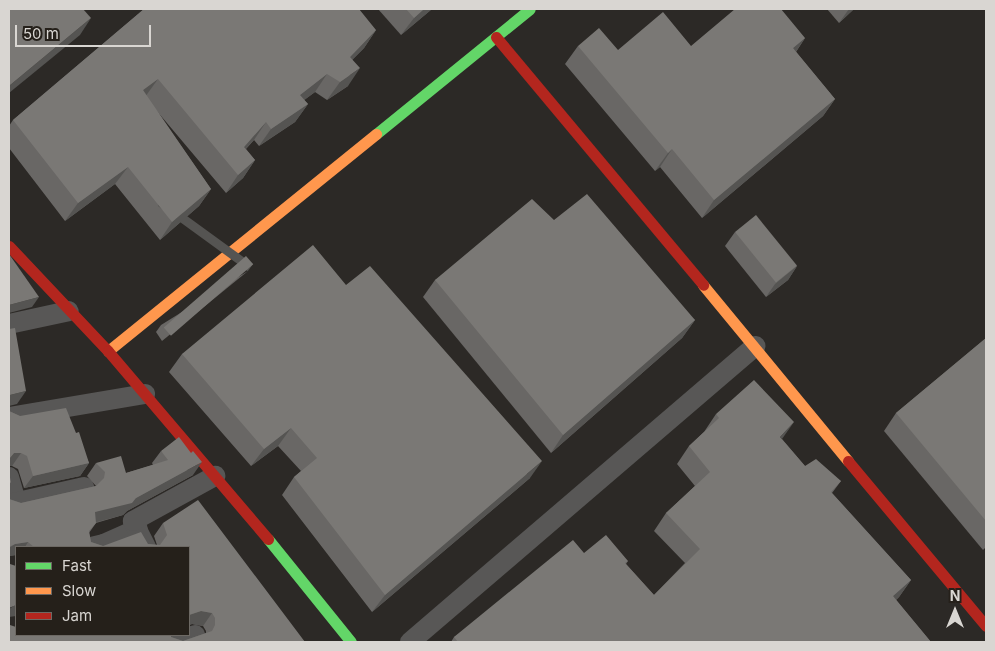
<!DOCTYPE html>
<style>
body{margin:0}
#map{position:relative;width:995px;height:651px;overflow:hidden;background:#2c2926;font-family:Inter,sans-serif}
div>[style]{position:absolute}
.street>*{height:20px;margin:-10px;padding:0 10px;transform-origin:10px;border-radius:10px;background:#585756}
.fast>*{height:11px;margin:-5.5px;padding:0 5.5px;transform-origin:5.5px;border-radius:5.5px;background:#63d668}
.slow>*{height:11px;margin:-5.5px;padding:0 5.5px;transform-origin:5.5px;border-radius:5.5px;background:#ff974d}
.jam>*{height:11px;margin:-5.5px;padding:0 5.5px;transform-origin:5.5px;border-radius:5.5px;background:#b3261e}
.wall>*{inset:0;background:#696765}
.shaded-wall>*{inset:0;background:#555452;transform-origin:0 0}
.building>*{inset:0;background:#7a7875;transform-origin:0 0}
span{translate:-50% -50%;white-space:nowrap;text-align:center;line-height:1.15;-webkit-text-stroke:5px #25201a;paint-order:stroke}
.frame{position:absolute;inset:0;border:10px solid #d9d6d2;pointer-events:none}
.legend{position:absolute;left:15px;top:546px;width:175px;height:90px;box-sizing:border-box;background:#25201a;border:1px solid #6d6964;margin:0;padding:6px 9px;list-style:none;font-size:15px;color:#d9d6d2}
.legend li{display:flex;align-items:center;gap:10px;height:25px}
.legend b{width:25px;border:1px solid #6d6964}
.north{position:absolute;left:930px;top:586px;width:50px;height:50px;-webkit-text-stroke:4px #25201a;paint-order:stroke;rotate:0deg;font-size:14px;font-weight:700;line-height:20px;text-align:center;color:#d9d6d2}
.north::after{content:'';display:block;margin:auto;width:18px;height:22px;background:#d9d6d2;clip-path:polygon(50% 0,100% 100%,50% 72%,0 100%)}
.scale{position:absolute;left:15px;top:25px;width:136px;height:22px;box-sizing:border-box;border:2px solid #d9d6d2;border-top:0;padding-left:6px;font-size:15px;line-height:18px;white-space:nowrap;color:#d9d6d2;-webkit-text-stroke:4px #25201a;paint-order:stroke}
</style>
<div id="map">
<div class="street">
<div style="left:9px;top:324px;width:61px;rotate:-12.2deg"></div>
<div style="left:9px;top:417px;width:138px;rotate:-9.6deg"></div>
<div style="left:9px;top:477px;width:26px;rotate:74deg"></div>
<div style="left:9px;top:504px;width:77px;rotate:-12.8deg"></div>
<div style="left:91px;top:547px;width:13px;rotate:-13deg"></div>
<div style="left:104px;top:544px;width:37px;rotate:-24deg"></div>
<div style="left:146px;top:547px;width:29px;rotate:-117deg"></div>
<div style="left:133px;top:521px;width:94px;rotate:-28.8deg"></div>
<div style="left:171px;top:642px;width:25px;rotate:-16deg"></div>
<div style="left:410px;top:642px;width:455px;rotate:-40.6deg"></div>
</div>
<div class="fast">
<div style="left:376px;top:134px;width:198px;rotate:-39.1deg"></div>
<div style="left:268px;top:539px;width:132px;rotate:51.1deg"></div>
</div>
<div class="slow">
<div style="left:703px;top:285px;width:228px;rotate:50.5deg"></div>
<div style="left:108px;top:351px;width:345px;rotate:-39deg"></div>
</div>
<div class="jam">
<div style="left:496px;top:37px;width:323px;rotate:50.1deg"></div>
<div style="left:9px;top:246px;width:144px;rotate:46.7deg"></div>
<div style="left:108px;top:351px;width:247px;rotate:49.6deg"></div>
<div style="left:848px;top:461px;width:215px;rotate:50.1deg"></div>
</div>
<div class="wall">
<div style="clip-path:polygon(144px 9px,376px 30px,364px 48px,352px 60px,348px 86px,327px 100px,315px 92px,304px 100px,308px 104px,295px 122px,259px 146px,254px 140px,246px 149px,255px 160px,243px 178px,226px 193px,156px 110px,211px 189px,199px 206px,160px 240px,115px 184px,65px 221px,9px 148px,9px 126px,13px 120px)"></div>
<div style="clip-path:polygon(378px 9px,432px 9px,401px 35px)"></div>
<div style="clip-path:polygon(827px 9px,854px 9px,839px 23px)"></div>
<div style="clip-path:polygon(805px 38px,796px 52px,835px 99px,823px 116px,702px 218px,660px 167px,655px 171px,565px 64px,578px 46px,618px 50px,691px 46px)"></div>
<div style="clip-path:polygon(554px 220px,695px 320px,682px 338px,551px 453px,423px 297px,435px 280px)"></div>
<div style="clip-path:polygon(735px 232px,797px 266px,788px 280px,766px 297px,725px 246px)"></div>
<div style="clip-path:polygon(248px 271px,162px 341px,156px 332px,161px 325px)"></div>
<div style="clip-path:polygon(346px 285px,530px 478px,372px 612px,282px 495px,294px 477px,301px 471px,278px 446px,251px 466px,169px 372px,182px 354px)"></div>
<div style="clip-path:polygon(986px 338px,986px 547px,983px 550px,884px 431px,896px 413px)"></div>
<div style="clip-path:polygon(9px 411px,20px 416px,76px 433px,89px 463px,80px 476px,24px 488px,18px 469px,12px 466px,9px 466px)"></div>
<div style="clip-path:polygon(716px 414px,782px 439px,805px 466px,841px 481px,832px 493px,911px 580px,899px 597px,896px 600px,931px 642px,451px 642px,454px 637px,584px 553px,628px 561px,626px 564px,654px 595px,685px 563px,654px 531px,666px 513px,695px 486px,677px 464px,689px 446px,704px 432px)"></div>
<div style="clip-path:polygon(161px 451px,193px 475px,127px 511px,123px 515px,96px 523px,89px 533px,91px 542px,103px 546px,148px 544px,157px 545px,154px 536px,163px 523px,305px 642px,9px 642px,16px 635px,171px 637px,183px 641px,206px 633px,206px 631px,203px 626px,192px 624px,189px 625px,189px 547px,16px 547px,16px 555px,9px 556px,9px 498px,9px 499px,21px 503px,96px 486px,87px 476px,96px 463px,126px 473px,153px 465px,152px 463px)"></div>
</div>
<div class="shaded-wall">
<div style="clip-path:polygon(424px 9px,432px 9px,401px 35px,414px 18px)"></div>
<div style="clip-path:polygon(849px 9px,854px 9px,839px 23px)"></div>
<div style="clip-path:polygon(91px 18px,80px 35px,9px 93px,9px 86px)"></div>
<div style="clip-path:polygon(376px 30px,364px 48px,337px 75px,350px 57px)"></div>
<div style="clip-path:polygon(805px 38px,793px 56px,793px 48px)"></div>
<div style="clip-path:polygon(360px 68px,348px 86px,327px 100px,340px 82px)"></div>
<div style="clip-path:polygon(327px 74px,315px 92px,287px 113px,300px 95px)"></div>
<div style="clip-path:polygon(158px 79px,145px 97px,143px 90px)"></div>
<div style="clip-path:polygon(835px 99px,823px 116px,702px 218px,714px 200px)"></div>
<div style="clip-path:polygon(308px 104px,295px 122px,259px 146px,271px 129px)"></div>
<div style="clip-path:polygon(266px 122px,254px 140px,231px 164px,244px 147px)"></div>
<div style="clip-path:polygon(672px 149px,660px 167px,655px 171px,668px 153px)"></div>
<div style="clip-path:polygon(255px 160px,243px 178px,226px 193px,238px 175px)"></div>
<div style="clip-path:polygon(128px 167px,115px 184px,65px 221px,78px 203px)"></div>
<div style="clip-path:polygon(211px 189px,199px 206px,160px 240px,172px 222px)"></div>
<div style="left:253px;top:264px;width:9px;height:111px;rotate:126deg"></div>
<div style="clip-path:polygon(797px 266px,788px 280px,766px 297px,775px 284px)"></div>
<div style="clip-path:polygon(39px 297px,32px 307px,9px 313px,9px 305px)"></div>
<div style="clip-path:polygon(695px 320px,682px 338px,551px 453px,563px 435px)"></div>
<div style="clip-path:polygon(26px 391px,17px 404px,9px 406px,9px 397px,10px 395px)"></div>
<div style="clip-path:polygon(794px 422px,782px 439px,780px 437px)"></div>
<div style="clip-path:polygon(291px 428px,278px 446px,251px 466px,264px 449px)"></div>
<div style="clip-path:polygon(14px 453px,21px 453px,12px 466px,9px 466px,9px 459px)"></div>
<div style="clip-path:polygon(542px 461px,530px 478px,372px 612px,385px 595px)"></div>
<div style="clip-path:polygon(202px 462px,193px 475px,127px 511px,123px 515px,86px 525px,95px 512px,136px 498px)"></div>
<div style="clip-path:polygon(89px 463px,80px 476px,24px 488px,33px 476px)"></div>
<div style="clip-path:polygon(28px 542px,25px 547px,16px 547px,16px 555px,9px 556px,9px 548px,15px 544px)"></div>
<div style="clip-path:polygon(911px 580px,899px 597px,881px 614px,893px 596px)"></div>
<div style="clip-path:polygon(15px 605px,16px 605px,16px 616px,9px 617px,9px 609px)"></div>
<div style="clip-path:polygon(201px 611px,212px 613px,203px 626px,192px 624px,189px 625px,189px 615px)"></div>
</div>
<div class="building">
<div style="clip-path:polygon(9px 9px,83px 9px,91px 18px,9px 86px)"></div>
<div style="clip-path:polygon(144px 9px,359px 9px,376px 30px,350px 57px,360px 68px,340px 82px,327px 74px,300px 95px,308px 104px,271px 129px,266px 122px,244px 147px,255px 160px,238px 175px,158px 79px,143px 90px,211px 189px,172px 222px,128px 167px,78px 203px,13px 120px)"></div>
<div style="clip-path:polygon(406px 9px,424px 9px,414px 18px)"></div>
<div style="clip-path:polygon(735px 9px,781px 9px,805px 38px,793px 48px,835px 99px,714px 200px,672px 149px,668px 153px,578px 46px,599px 28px,618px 50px,663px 12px,691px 46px)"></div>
<div style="clip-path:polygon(587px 194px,695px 320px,563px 435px,435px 280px,532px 199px,554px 220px)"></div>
<div style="left:756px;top:215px;width:65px;height:27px;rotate:51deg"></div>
<div style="clip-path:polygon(313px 245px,346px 285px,370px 266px,542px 461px,385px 595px,294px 477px,317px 458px,291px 428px,264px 449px,182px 354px)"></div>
<div style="clip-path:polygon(9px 254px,39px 297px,9px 305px)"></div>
<div style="left:246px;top:256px;width:11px;height:109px;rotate:49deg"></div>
<div style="clip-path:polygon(15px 328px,26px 391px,10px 395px,9px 397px,9px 329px)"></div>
<div style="clip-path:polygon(986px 338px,986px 521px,896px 413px)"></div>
<div style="clip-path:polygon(754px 380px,794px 422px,780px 437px,805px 466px,816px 459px,841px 481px,831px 492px,911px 580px,893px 596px,931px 642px,458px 642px,454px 637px,573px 540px,584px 553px,606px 535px,628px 561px,625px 563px,654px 595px,700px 549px,666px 513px,710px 472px,689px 446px,719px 418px,716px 414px)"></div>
<div style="clip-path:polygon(66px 408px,76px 433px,79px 432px,89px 463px,33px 476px,27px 456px,21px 453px,14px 453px,9px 459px,9px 411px,20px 416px)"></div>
<div style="clip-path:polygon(179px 437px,191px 453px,193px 451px,202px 462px,136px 498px,132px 503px,95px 512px,96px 523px,89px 531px,91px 542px,103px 546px,141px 532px,148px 544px,160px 545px,167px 535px,163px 523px,198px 500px,305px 642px,9px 642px,9px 623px,10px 625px,16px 627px,16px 635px,171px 635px,171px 637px,183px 641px,212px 631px,215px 625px,215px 618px,212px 613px,201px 611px,189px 615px,189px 547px,34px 547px,28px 542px,15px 544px,9px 547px,9px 549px,9px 498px,9px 499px,21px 503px,96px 486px,104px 478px,105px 472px,96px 463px,121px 456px,126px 473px,168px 460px,161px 451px)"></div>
<div style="clip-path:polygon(9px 473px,11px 482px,9px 485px)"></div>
<div style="clip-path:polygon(9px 562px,10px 564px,16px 566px,16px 605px,9px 608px,9px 610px)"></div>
</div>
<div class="frame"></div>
<ul class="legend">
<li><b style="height:6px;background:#63d668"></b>Fast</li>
<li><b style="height:6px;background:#ff974d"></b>Slow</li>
<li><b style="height:6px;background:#b3261e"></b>Jam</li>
</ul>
<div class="north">N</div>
<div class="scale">50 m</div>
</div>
